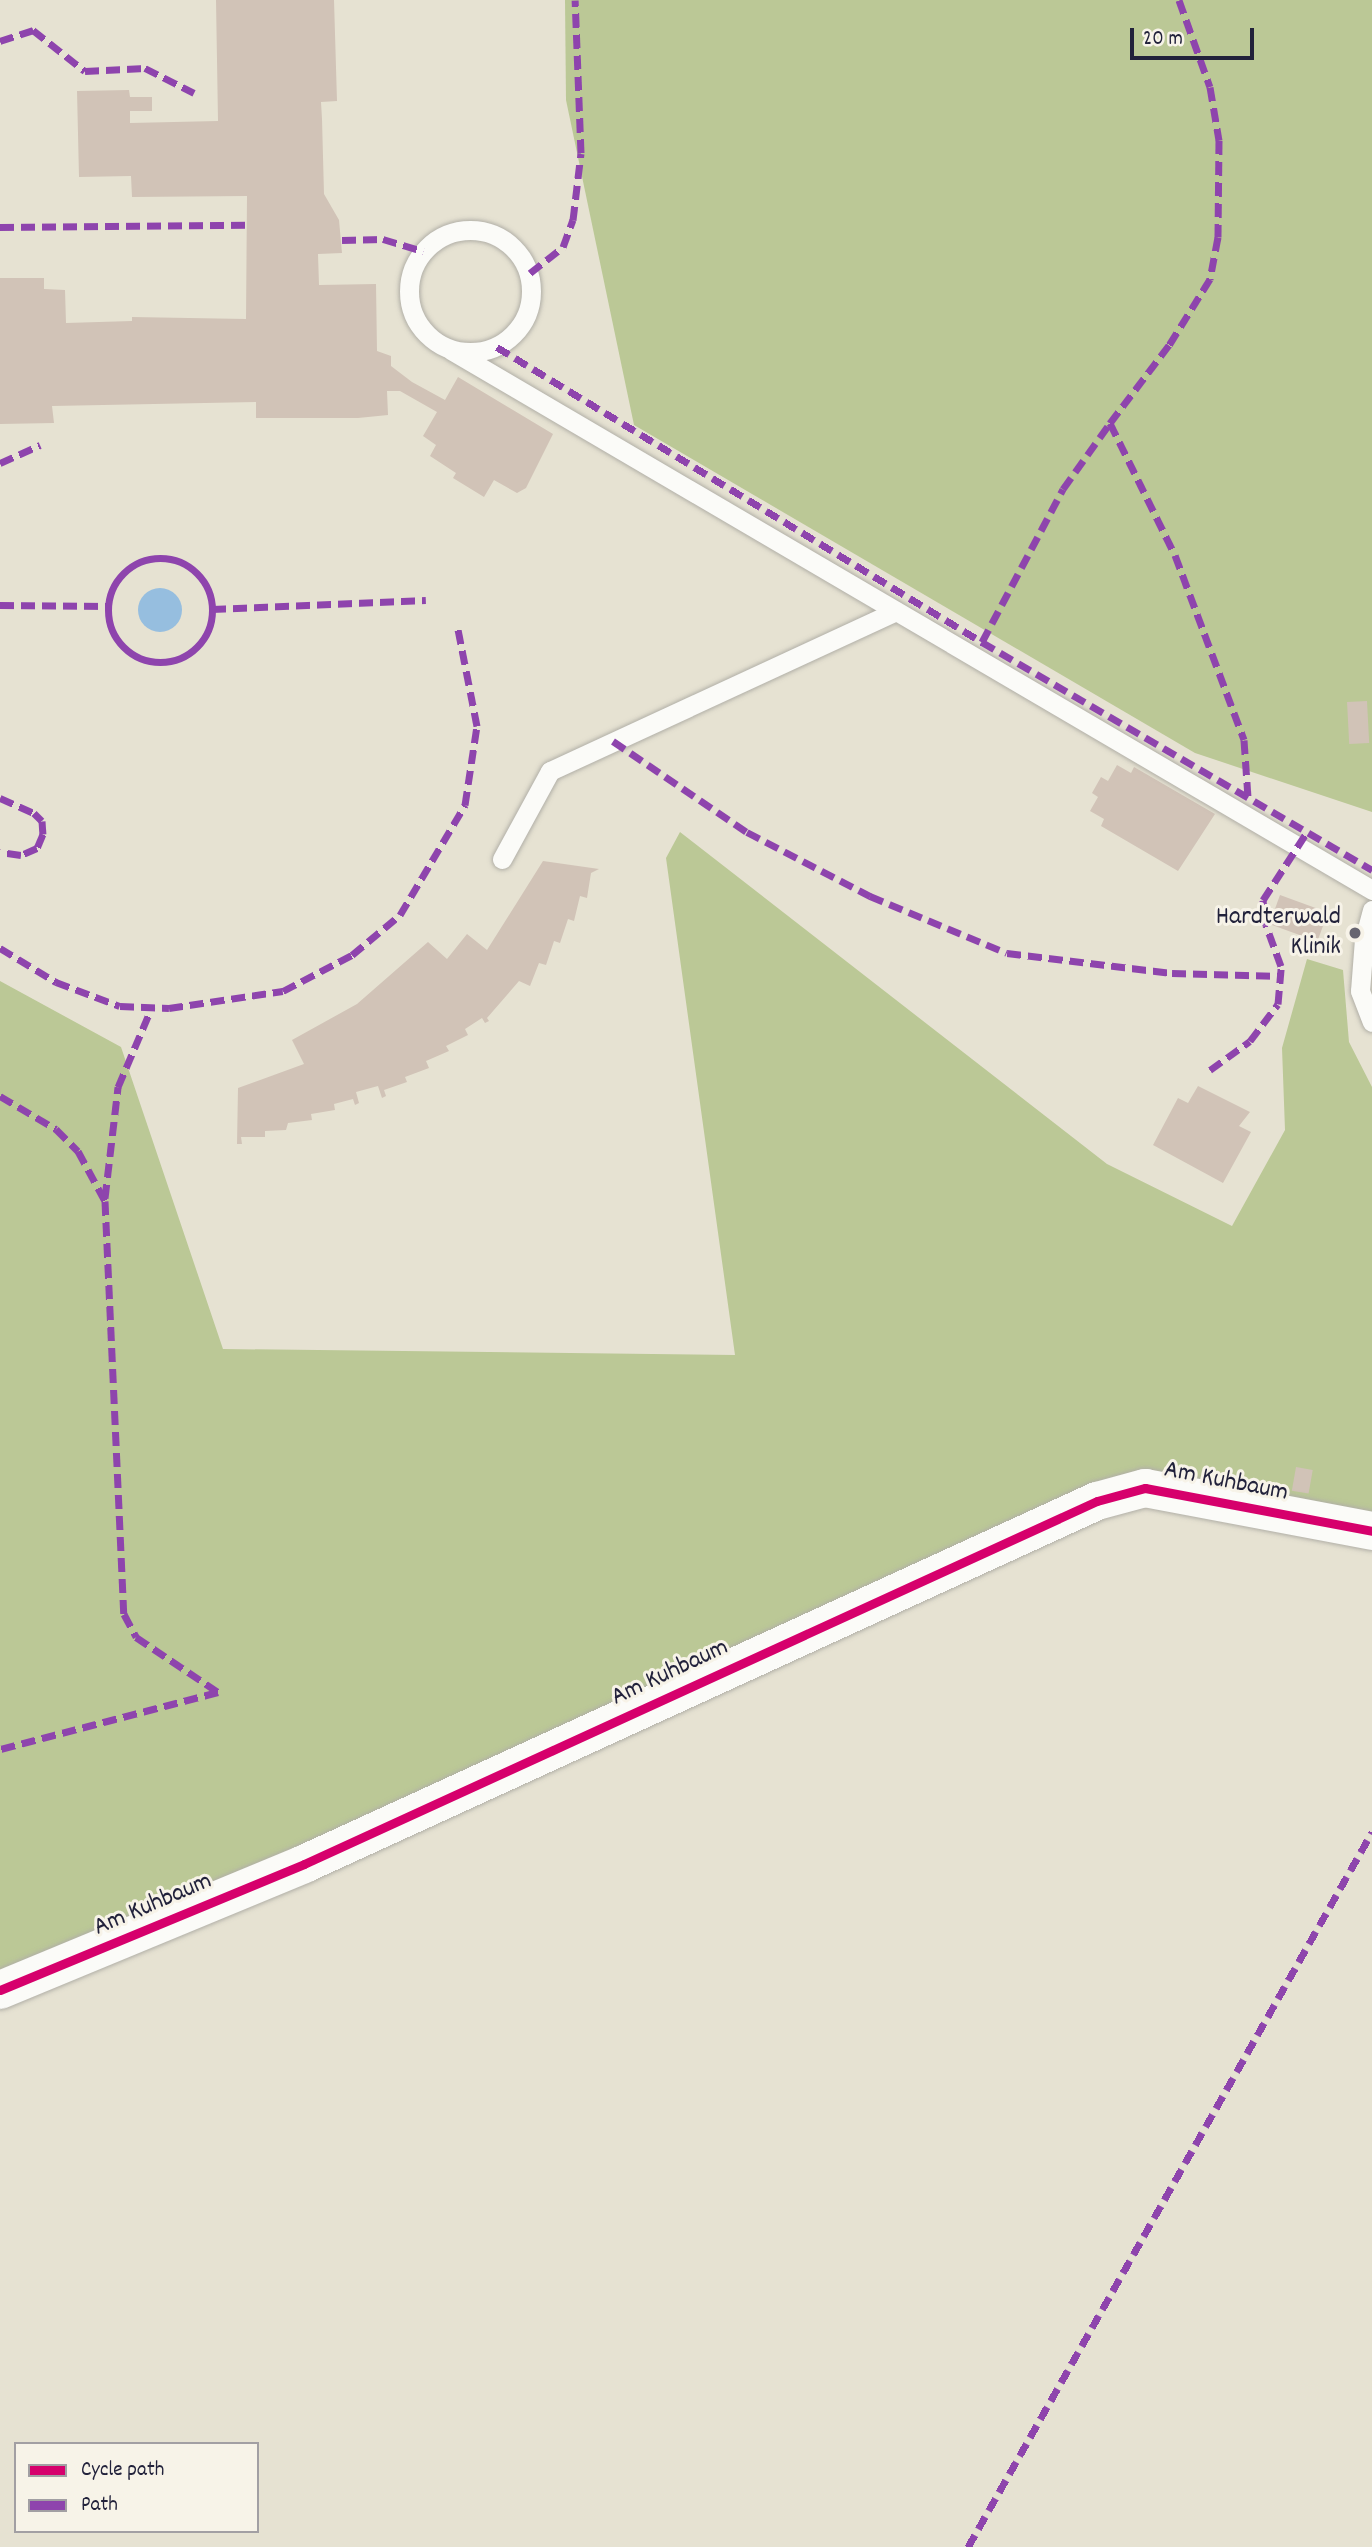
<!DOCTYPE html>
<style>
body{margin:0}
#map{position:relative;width:1372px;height:2547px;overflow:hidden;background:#e6e2d2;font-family:Dekko,sans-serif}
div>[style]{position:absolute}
.forest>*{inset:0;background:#bbc896}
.water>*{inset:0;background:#96bedf}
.round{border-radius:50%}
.building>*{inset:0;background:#d1c3b7;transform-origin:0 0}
.roads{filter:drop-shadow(0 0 2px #b1afa7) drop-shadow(0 0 2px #b1afa7)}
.service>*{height:19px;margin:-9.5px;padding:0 9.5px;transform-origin:9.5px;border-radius:9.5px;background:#fbfbf8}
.service>.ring{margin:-9.5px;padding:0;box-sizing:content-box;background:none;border:19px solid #fbfbf8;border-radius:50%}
.minor>*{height:38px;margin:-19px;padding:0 19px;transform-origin:19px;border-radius:19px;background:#fbfbf8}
.quiet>*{height:7px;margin-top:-3.5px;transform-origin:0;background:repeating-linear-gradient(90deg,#8e44ad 0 14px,transparent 0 21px)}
.quiet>.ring{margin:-3.5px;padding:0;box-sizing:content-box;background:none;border:7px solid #8e44ad;border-radius:50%}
.cycleway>*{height:9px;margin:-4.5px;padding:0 4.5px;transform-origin:4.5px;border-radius:4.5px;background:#d6006c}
.dots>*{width:19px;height:19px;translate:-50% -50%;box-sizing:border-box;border:4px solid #f7f3e8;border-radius:50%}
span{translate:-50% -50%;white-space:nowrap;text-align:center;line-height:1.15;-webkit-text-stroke:6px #f7f3e8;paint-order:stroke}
.poi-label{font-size:26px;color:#22223b}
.right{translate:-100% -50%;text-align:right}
.street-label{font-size:26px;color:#22223b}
.legend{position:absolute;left:14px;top:2442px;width:245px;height:91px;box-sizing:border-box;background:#f7f3e8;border:2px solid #a29fa3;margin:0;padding:9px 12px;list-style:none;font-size:21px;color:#22223b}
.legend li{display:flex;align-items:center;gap:14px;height:35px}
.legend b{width:35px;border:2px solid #a29fa3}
.scale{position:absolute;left:1130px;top:28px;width:124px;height:32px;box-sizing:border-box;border:4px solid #22223b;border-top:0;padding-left:9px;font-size:21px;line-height:24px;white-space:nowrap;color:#22223b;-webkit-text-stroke:5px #f7f3e8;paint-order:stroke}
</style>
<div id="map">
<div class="forest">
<div style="clip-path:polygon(565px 0,1372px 0,1372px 812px,1195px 753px,634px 425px,566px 100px)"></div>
<div style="clip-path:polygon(680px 832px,1107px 1164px,1232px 1226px,1285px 1130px,1282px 1048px,1307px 959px,1343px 970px,1349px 1042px,1372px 1087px,1372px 1517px,1141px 1481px,534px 1751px,0 1976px,0 981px,121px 1047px,223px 1349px,735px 1355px,666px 858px)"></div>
</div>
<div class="water">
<div class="round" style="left:138px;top:588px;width:44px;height:44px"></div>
</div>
<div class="building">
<div style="clip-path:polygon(216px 0,334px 0,337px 101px,321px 102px,322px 119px,324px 194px,339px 220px,342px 253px,318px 254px,319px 285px,376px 284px,377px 351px,391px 356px,391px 366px,412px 382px,445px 400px,458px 377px,553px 434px,526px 488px,517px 493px,494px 480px,484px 497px,453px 478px,456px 473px,430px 456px,436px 445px,423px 436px,437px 412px,400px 391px,387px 391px,388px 415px,358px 418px,256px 418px,256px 402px,52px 406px,54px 423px,0 424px,0 278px,44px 278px,44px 289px,65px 290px,66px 323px,132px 321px,132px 317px,246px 319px,247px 196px,132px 197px,131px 176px,79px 177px,77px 91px,129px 90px,130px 97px,152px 97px,152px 111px,130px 111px,130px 123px,218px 121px)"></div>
<div style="left:1367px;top:701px;width:42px;height:20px;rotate:87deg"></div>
<div style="clip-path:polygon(1117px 765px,1131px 773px,1134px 767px,1215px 814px,1178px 871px,1101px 826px,1104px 819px,1090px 811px,1098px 797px,1092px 793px,1101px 777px,1108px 781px)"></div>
<div style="clip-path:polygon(543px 861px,599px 869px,591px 873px,587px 898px,580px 896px,574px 921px,568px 919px,560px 943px,554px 941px,546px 965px,539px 963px,530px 986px,519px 981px,487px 1018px,489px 1021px,485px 1023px,482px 1018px,465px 1029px,468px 1035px,446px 1046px,449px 1051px,426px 1061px,429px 1068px,405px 1077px,407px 1082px,384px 1090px,386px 1096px,382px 1098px,378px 1086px,356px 1092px,359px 1103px,355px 1105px,353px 1099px,334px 1104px,335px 1110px,311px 1114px,312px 1120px,288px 1123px,286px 1130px,265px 1131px,265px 1137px,241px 1137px,242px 1144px,237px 1144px,238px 1088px,304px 1064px,292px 1040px,357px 1004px,428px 942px,447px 959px,467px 934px,487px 950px)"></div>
<div style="left:1280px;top:895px;width:51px;height:31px;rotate:20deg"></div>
<div style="clip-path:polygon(1198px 1086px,1250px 1112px,1239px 1126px,1251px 1132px,1223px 1183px,1153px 1145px,1178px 1098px,1188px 1103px)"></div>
<div style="left:1296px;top:1467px;width:17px;height:24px;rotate:10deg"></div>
</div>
<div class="roads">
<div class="service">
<div class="ring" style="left:409px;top:230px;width:103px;height:103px"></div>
<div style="left:451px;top:350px;width:1068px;rotate:30.38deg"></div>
<div style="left:502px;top:859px;width:100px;rotate:-61.4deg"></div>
<div style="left:550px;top:771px;width:381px;rotate:-24.8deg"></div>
<div style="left:1372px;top:910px;width:30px;rotate:105deg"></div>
<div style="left:1364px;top:939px;width:52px;rotate:94.4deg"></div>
<div style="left:1360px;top:991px;width:33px;rotate:69deg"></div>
</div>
<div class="minor">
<div style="left:0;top:1990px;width:329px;rotate:-22.5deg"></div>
<div style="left:304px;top:1864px;width:872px;rotate:-24.6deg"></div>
<div style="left:1097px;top:1501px;width:50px;rotate:-15.2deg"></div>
<div style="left:1145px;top:1488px;width:231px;rotate:10.7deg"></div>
</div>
</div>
<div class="quiet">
<div style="left:1179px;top:0;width:92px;rotate:70.4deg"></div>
<div style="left:1210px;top:87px;width:54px;rotate:80.4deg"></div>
<div style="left:1219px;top:140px;width:97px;rotate:90.6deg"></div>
<div style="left:1218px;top:237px;width:43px;rotate:100.8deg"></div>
<div style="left:1210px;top:279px;width:78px;rotate:121.8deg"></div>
<div style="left:1169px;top:345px;width:98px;rotate:127.1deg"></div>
<div style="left:1110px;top:423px;width:147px;rotate:63.8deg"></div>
<div style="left:1175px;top:555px;width:197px;rotate:69.5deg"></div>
<div style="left:1244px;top:740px;width:57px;rotate:86deg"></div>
<div style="left:0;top:41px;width:35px;rotate:-18deg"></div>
<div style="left:33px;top:30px;width:66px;rotate:38.3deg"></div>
<div style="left:85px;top:71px;width:60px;rotate:-2.9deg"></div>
<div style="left:145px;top:68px;width:55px;rotate:27deg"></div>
<div style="left:0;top:227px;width:247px;rotate:-0.5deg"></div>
<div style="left:342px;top:240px;width:41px;rotate:-1.4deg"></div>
<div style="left:383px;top:239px;width:42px;rotate:16.7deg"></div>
<div style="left:530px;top:273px;width:42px;rotate:-38.2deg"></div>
<div style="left:563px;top:247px;width:29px;rotate:-70deg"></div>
<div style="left:573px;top:220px;width:67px;rotate:-83.2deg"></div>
<div style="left:581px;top:153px;width:153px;rotate:-92.2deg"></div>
<div style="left:497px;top:347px;width:568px;rotate:31.31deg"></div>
<div style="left:982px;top:642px;width:452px;rotate:30.3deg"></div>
<div style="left:0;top:463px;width:44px;rotate:-24.2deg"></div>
<div class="ring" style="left:108px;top:558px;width:97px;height:97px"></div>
<div style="left:0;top:605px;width:109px;rotate:0.5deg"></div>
<div style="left:212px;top:609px;width:214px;rotate:-2.4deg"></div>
<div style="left:982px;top:642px;width:173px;rotate:-62.1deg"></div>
<div style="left:1063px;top:489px;width:81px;rotate:-54.5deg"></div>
<div style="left:613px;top:741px;width:162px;rotate:34.2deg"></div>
<div style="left:747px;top:832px;width:139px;rotate:27.5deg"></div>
<div style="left:870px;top:896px;width:148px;rotate:22.6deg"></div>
<div style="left:1007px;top:953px;width:166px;rotate:6.9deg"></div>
<div style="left:1172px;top:973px;width:110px;rotate:1.6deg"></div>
<div style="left:0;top:798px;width:37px;rotate:24deg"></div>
<div style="left:34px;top:813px;width:11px;rotate:45deg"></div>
<div style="left:42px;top:821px;width:13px;rotate:86deg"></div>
<div style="left:43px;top:834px;width:15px;rotate:113deg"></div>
<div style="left:37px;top:848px;width:17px;rotate:156deg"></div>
<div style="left:21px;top:855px;width:21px;rotate:-172deg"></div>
<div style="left:0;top:948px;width:66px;rotate:31.3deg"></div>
<div style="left:56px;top:982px;width:68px;rotate:20.6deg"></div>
<div style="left:120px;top:1006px;width:49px;rotate:2.3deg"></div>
<div style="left:169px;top:1008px;width:115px;rotate:-8.5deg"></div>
<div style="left:283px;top:991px;width:78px;rotate:-27.6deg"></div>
<div style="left:352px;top:955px;width:62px;rotate:-39.8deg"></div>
<div style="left:400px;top:915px;width:128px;rotate:-59.4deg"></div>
<div style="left:465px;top:805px;width:80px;rotate:-81.4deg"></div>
<div style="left:477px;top:726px;width:99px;rotate:-101.1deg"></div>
<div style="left:1210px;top:1070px;width:49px;rotate:-35.9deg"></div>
<div style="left:1250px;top:1041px;width:46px;rotate:-52.9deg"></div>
<div style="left:1278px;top:1004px;width:38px;rotate:-85deg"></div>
<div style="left:1281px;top:966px;width:44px;rotate:-110.1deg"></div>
<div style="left:1266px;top:925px;width:25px;rotate:-97deg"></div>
<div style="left:1263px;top:900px;width:81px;rotate:-57.1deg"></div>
<div style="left:0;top:1096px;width:65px;rotate:30.5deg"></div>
<div style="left:56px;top:1129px;width:31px;rotate:45deg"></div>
<div style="left:78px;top:1151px;width:57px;rotate:61.6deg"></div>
<div style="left:105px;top:1201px;width:413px;rotate:87.4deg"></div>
<div style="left:124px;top:1614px;width:26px;rotate:62deg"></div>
<div style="left:136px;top:1637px;width:99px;rotate:33.9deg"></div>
<div style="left:218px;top:1692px;width:225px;rotate:165.3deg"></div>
<div style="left:105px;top:1198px;width:112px;rotate:-83.3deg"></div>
<div style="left:118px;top:1087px;width:87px;rotate:-67deg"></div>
<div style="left:968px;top:2547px;width:821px;rotate:-60.53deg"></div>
</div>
<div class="cycleway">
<div style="left:0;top:1990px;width:329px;rotate:-22.5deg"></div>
<div style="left:304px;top:1864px;width:872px;rotate:-24.6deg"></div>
<div style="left:1097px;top:1501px;width:50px;rotate:-15.2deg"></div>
<div style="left:1145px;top:1488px;width:231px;rotate:10.7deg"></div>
</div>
<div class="dots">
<div style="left:1355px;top:933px;background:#676570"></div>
</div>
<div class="poi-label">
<span class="right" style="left:1341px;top:933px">Hardterwald<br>Klinik</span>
</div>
<div class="street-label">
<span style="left:1226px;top:1482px;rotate:11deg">Am Kuhbaum</span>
<span style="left:670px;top:1673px;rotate:-25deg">Am Kuhbaum</span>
<span style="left:153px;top:1905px;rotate:-23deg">Am Kuhbaum</span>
</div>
<ul class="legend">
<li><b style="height:9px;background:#d6006c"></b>Cycle path</li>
<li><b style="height:9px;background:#8e44ad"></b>Path</li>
</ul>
<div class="scale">20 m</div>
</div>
